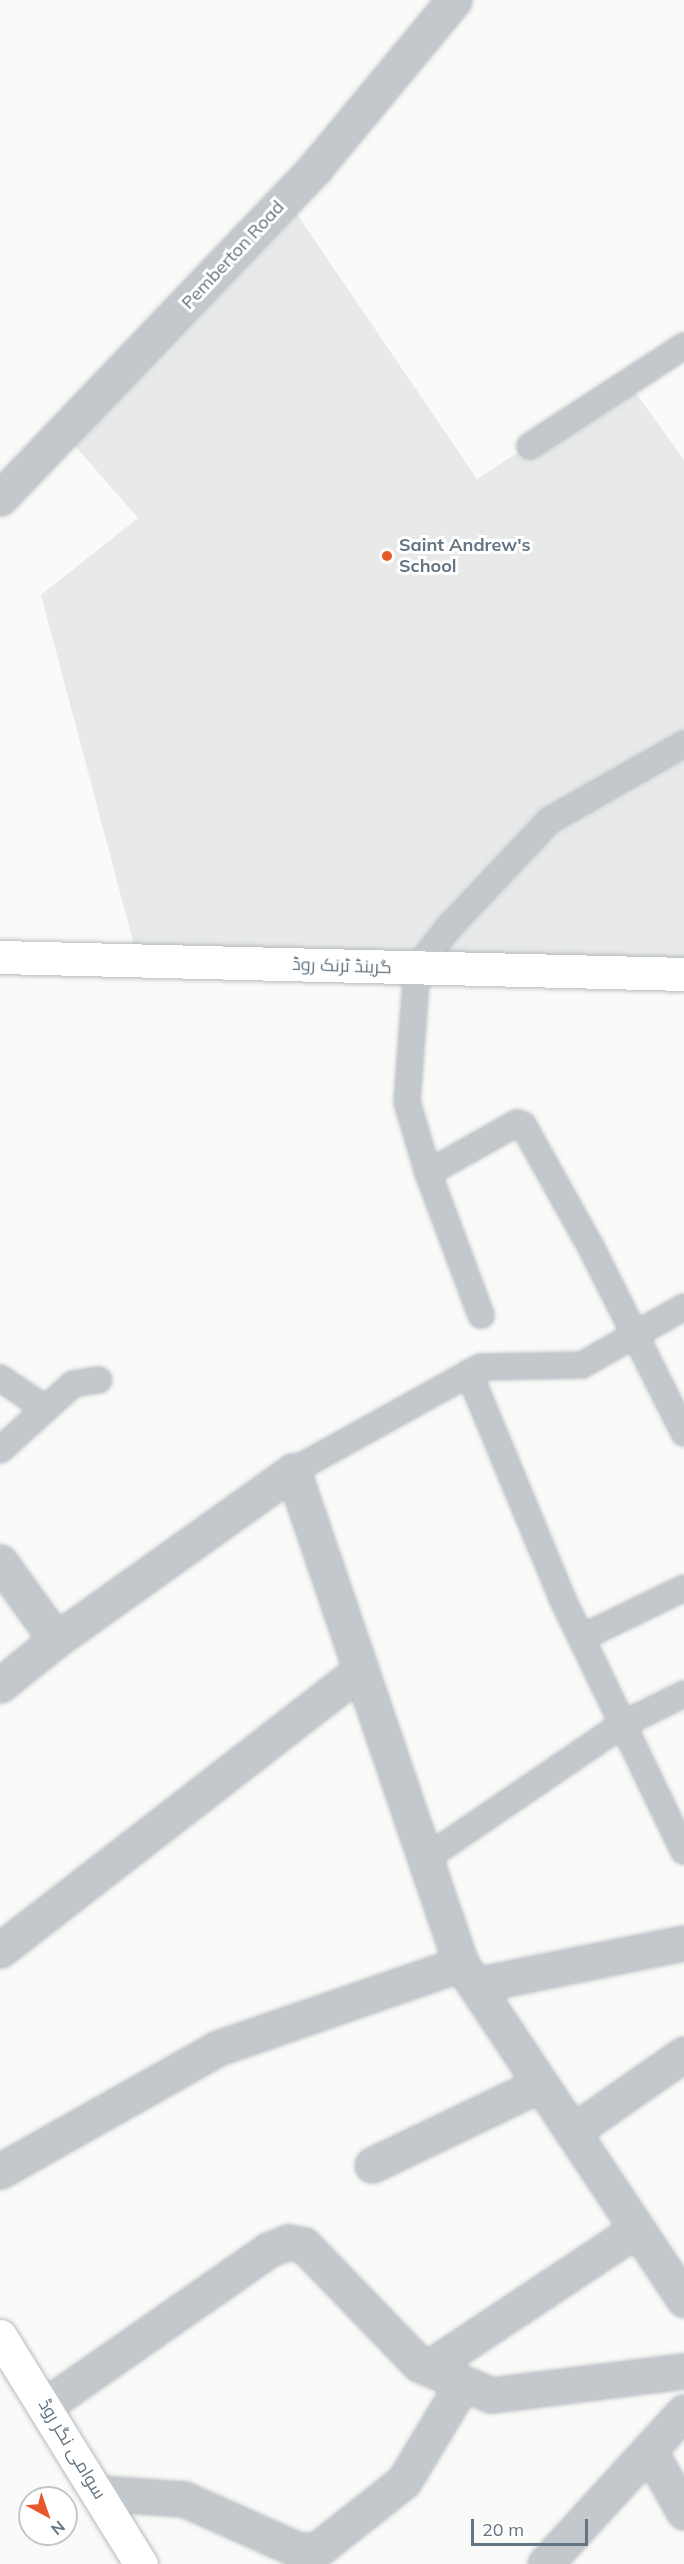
<!DOCTYPE html>
<meta charset="utf-8">
<style>
body{margin:0}
#map{position:relative;width:684px;height:2564px;overflow:hidden;background:#fafaf8;font-family:Mulish,Cairo,sans-serif}
div>[style]{position:absolute}
.built>*{inset:0;background:#e8e9e9}
.roads{filter:drop-shadow(0 0 2px #b5bbc0) drop-shadow(0 0 2px #b5bbc0)}
.lane>*{height:24px;margin:-12px;padding:0 12px;transform-origin:12px;border-radius:12px;background:#c3c8cc}
.street>*{height:33px;margin:-16.5px;padding:0 16.5px;transform-origin:16.5px;border-radius:16.5px;background:#c3c8cc}
.secondary>*{height:33px;margin:-16.5px;padding:0 16.5px;transform-origin:16.5px;border-radius:16.5px;background:#fff}
.primary>*{height:33px;margin:-16.5px;padding:0 16.5px;transform-origin:16.5px;border-radius:16.5px;background:#fff}
.dots>*{width:16px;height:16px;translate:-50% -50%;box-sizing:border-box;border:3px solid #fff;border-radius:50%}
span{translate:-50% -50%;white-space:nowrap;text-align:center;line-height:1.15;-webkit-text-stroke:6px #fff;paint-order:stroke}
.street-label{font-size:18px;color:#647583}
.poi-label{font-size:18px;color:#647583;font-weight:700}
.left{translate:0 -50%;text-align:left}
.north{position:absolute;left:18px;top:2486px;width:60px;height:60px;box-sizing:border-box;background:#fff;border:2px solid #c1c8cd;border-radius:50%;rotate:140deg;font-size:16px;font-weight:700;line-height:24px;text-align:center;color:#647583}
.north::after{content:'';display:block;margin:auto;width:21px;height:27px;background:#e7592b;clip-path:polygon(50% 0,100% 100%,50% 72%,0 100%)}
.scale{position:absolute;left:471px;top:2519px;width:117px;height:27px;box-sizing:border-box;border:3px solid #647583;border-top:0;padding-left:8px;font-size:18px;line-height:21px;white-space:nowrap;color:#647583;-webkit-text-stroke:4px #fff;paint-order:stroke}
</style>
<div id="map">
<div class="built">
<div style="clip-path:polygon(292px 207px,477px 479px,628px 382px,684px 460px,684px 974px,138px 960px,41px 595px,138px 518px,69px 439px)"></div>
</div>
<div class="roads">
<div class="lane">
<div style="left:530px;top:446px;width:184px;rotate:-33deg"></div>
<div style="left:684px;top:744px;width:154px;rotate:150.4deg"></div>
<div style="left:550px;top:820px;width:147px;rotate:133.3deg"></div>
<div style="left:449px;top:927px;width:52px;rotate:128deg"></div>
<div style="left:417px;top:968px;width:134px;rotate:94.3deg"></div>
<div style="left:407px;top:1102px;width:74px;rotate:73.5deg"></div>
<div style="left:428px;top:1173px;width:102px;rotate:-29.3deg"></div>
<div style="left:517px;top:1123px;width:6px;rotate:18deg"></div>
<div style="left:523px;top:1125px;width:140px;rotate:60.9deg"></div>
<div style="left:591px;top:1247px;width:208px;rotate:63.4deg"></div>
<div style="left:428px;top:1173px;width:152px;rotate:69.5deg"></div>
<div style="left:469px;top:1373px;width:243px;rotate:67.5deg"></div>
<div style="left:562px;top:1598px;width:281px;rotate:64.3deg"></div>
<div style="left:0;top:1378px;width:55px;rotate:34deg"></div>
<div style="left:0;top:1450px;width:98px;rotate:-42.1deg"></div>
<div style="left:73px;top:1384px;width:26px;rotate:-9deg"></div>
<div style="left:293px;top:1471px;width:215px;rotate:-29deg"></div>
<div style="left:481px;top:1367px;width:101px;rotate:-1.1deg"></div>
<div style="left:582px;top:1365px;width:117px;rotate:-29.6deg"></div>
<div style="left:581px;top:1638px;width:114px;rotate:-25.9deg"></div>
<div style="left:425px;top:1859px;width:240px;rotate:-34.3deg"></div>
<div style="left:623px;top:1724px;width:68px;rotate:-26.2deg"></div>
</div>
<div class="street">
<div style="left:0;top:498px;width:456px;rotate:-46.3deg"></div>
<div style="left:315px;top:168px;width:218px;rotate:-50.4deg"></div>
<div style="left:0;top:1562px;width:96px;rotate:54.3deg"></div>
<div style="left:0;top:1685px;width:72px;rotate:-38.8deg"></div>
<div style="left:56px;top:1640px;width:291px;rotate:-35.5deg"></div>
<div style="left:293px;top:1471px;width:521px;rotate:71.18deg"></div>
<div style="left:461px;top:1964px;width:403px;rotate:56.4deg"></div>
<div style="left:0;top:1950px;width:457px;rotate:-37.8deg"></div>
<div style="left:475px;top:1985px;width:213px;rotate:-11.4deg"></div>
<div style="left:572px;top:2132px;width:136px;rotate:-34.9deg"></div>
<div style="left:372px;top:2165px;width:187px;rotate:-25.6deg"></div>
<div style="left:0;top:2171px;width:250px;rotate:-29.4deg"></div>
<div style="left:218px;top:2048px;width:257px;rotate:-19.1deg"></div>
<div style="left:428px;top:2368px;width:251px;rotate:-33.6deg"></div>
<div style="left:46px;top:2405px;width:271px;rotate:-34.9deg"></div>
<div style="left:268px;top:2250px;width:22px;rotate:-22deg"></div>
<div style="left:288px;top:2242px;width:16px;rotate:11deg"></div>
<div style="left:304px;top:2245px;width:165px;rotate:46deg"></div>
<div style="left:419px;top:2364px;width:78px;rotate:23.3deg"></div>
<div style="left:491px;top:2395px;width:194px;rotate:-7.1deg"></div>
<div style="left:649px;top:2450px;width:71px;rotate:60.6deg"></div>
<div style="left:99px;top:2493px;width:85px;rotate:4deg"></div>
<div style="left:184px;top:2499px;width:125px;rotate:24.1deg"></div>
<div style="left:298px;top:2550px;width:19px"></div>
<div style="left:317px;top:2550px;width:111px;rotate:-38.4deg"></div>
<div style="left:404px;top:2481px;width:114px;rotate:-59deg"></div>
<div style="left:545px;top:2564px;width:206px;rotate:-47.6deg"></div>
</div>
<div class="secondary">
<div style="left:0;top:2336px;width:268px;rotate:58.3deg"></div>
</div>
<div class="primary">
<div style="left:0;top:957px;width:684px;rotate:1.42deg"></div>
</div>
</div>
<div class="dots">
<div style="left:387px;top:556px;background:#e7592b"></div>
</div>
<div class="street-label">
<span style="left:233px;top:255px;rotate:-47deg">Pemberton Road</span>
<span style="left:342px;top:966px;rotate:2deg">گرینڈ ٹرنک روڈ</span>
<span style="left:72px;top:2449px;rotate:59deg">سوامی نگر روڈ</span>
</div>
<div class="poi-label">
<span class="left" style="left:399px;top:556px">Saint Andrew's<br>School</span>
</div>
<div class="north">N</div>
<div class="scale">20 m</div>
</div>
